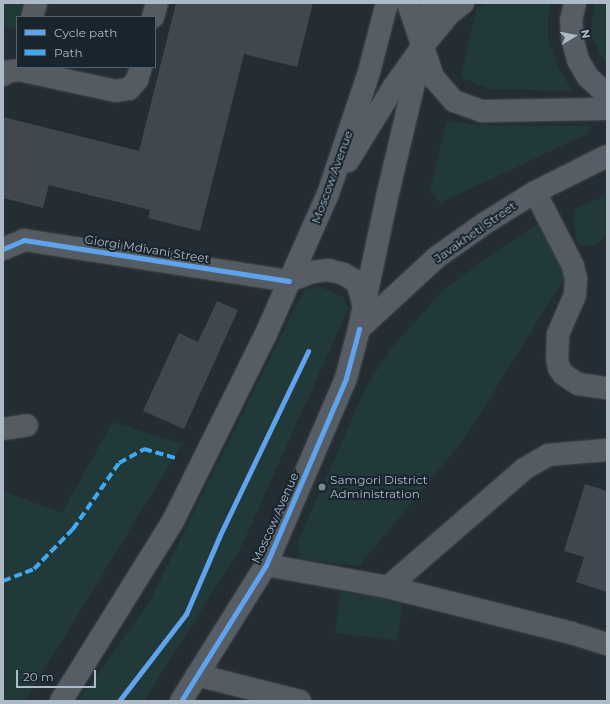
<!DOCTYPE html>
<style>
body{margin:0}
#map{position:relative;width:610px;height:704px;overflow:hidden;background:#252d34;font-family:Montserrat,sans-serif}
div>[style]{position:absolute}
.green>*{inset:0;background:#22393a;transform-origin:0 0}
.building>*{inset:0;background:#40474e}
.roads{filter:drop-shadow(0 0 1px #43494e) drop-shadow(0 0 1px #43494e)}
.minor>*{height:22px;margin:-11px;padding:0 11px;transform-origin:11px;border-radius:11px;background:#545c62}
.major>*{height:22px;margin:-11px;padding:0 11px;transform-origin:11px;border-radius:11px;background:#575d64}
.quiet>*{height:4px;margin-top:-2px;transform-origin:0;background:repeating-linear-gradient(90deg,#3fa9f5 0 8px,transparent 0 12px)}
.cycleway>*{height:5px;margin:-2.5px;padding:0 2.5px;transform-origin:2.5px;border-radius:2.5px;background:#60a3ed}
.dots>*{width:11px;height:11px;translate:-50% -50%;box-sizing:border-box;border:2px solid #18242e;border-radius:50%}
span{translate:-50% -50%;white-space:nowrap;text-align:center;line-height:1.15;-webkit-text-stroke:4px #18242e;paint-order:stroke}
.street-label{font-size:12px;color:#adbac7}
.poi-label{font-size:12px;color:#adbac7}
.left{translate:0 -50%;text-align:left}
.frame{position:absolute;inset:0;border:4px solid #adbac7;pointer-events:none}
.legend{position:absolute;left:16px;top:16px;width:140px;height:52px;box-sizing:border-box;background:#18242e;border:1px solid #54606b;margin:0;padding:5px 7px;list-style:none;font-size:12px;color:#adbac7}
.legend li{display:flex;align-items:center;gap:8px;height:20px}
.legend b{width:20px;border:1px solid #54606b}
.north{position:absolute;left:554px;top:16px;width:40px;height:40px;-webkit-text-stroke:3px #18242e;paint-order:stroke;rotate:80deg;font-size:11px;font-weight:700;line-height:16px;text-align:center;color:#adbac7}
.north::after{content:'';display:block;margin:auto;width:14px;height:18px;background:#adbac7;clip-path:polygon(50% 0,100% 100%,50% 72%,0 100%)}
.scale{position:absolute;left:16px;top:670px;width:80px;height:18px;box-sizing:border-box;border:2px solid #adbac7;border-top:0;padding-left:5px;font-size:12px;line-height:14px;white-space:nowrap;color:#adbac7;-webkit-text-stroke:3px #18242e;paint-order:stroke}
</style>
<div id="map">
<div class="green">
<div style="clip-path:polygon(3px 3px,22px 3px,15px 29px,3px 26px)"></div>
<div style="clip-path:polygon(487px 3px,551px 3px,548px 15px,548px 39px,558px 67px,572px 91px,489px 89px,461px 77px,476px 9px)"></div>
<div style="clip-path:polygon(594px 3px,607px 3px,607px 67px,591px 35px)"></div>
<div style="clip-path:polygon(447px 121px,476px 125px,590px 126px,589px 133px,440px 203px,430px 190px)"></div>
<div style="clip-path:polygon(607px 195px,607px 233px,595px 245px,581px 246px,577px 240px,574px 225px,574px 213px,576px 208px)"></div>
<div style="clip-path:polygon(538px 223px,568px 272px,465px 438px,359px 566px,301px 558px,297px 544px,367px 385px,391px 349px,445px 288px)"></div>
<div style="clip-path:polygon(319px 286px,344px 298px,348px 309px,241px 547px,144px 701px,78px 701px,149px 603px,304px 290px)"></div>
<div style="clip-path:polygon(113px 422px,182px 444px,25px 701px,3px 701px,3px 491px,62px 513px)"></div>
<div style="left:340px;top:592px;width:63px;height:41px;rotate:7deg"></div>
</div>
<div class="building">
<div style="clip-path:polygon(176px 3px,313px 3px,297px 67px,244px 54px,200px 231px,148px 218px,150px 210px,49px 185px,43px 208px,3px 198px,3px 117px,139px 151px)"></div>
<div style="clip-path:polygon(217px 301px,238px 310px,184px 429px,143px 411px,179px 333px,198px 342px)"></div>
<div style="clip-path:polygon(585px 484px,607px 491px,607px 592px,576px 582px,584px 557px,564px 551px)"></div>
</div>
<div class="roads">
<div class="minor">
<div style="left:32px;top:17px;width:15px;rotate:-74deg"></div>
<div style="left:153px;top:17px;width:15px;rotate:-74deg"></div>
<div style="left:3px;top:75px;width:4px;rotate:-56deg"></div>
<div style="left:5px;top:72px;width:14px;rotate:-8deg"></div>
<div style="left:19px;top:70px;width:99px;rotate:12.2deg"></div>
<div style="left:116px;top:91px;width:13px;rotate:-9deg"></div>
<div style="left:129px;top:89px;width:12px;rotate:-48deg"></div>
<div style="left:137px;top:80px;width:14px;rotate:-73deg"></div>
<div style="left:535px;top:192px;width:83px;rotate:62.8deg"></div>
<div style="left:573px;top:266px;width:13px;rotate:77deg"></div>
<div style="left:576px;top:279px;width:16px;rotate:94deg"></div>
<div style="left:575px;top:295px;width:43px;rotate:113.6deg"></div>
<div style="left:558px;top:334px;width:24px;rotate:92deg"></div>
<div style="left:557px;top:358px;width:10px;rotate:79deg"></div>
<div style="left:559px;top:368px;width:7px;rotate:56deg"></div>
<div style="left:563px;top:374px;width:18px;rotate:34deg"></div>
<div style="left:578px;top:384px;width:29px;rotate:8deg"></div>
<div style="left:3px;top:249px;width:23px;rotate:-23deg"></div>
<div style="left:24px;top:240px;width:268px;rotate:8.8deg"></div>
<div style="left:3px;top:429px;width:24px;rotate:-9deg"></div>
<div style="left:266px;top:565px;width:124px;rotate:10.2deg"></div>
<div style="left:388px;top:587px;width:189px;rotate:14.1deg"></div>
<div style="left:571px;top:633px;width:38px;rotate:17deg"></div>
<div style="left:388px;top:587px;width:180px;rotate:-40.9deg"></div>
<div style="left:524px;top:469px;width:28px;rotate:-30deg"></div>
<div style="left:548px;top:455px;width:59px;rotate:-4.8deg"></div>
<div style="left:197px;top:675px;width:106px;rotate:14.2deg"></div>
</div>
<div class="major">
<div style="left:408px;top:3px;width:78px;rotate:71.3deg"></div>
<div style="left:433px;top:77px;width:32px;rotate:49deg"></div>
<div style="left:454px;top:101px;width:30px;rotate:20deg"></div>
<div style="left:482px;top:111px;width:125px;rotate:-0.9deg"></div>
<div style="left:575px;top:3px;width:17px;rotate:103deg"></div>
<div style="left:571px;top:20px;width:21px;rotate:85deg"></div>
<div style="left:573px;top:41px;width:20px;rotate:75deg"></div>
<div style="left:578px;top:60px;width:20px;rotate:60deg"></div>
<div style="left:588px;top:77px;width:26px;rotate:43deg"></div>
<div style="left:348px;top:161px;width:89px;rotate:-58.3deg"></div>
<div style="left:395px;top:85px;width:47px;rotate:-54.6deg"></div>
<div style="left:422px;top:47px;width:43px;rotate:-50.7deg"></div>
<div style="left:449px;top:14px;width:18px;rotate:-38deg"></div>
<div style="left:289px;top:281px;width:26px;rotate:-21deg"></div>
<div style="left:313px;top:272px;width:15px;rotate:-8deg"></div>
<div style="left:328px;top:270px;width:16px;rotate:14deg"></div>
<div style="left:344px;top:274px;width:15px;rotate:32deg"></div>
<div style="left:357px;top:282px;width:26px;rotate:74deg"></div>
<div style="left:359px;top:329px;width:106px;rotate:-42.7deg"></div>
<div style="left:437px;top:257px;width:59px;rotate:-35.3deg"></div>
<div style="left:485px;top:223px;width:59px;rotate:-31.8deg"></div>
<div style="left:535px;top:192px;width:80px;rotate:-26.6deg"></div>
<div style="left:61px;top:701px;width:212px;rotate:-58.1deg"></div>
<div style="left:173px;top:521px;width:207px;rotate:-63.6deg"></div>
<div style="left:265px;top:336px;width:155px;rotate:-66.1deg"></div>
<div style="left:328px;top:194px;width:129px;rotate:-71.4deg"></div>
<div style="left:369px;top:72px;width:71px;rotate:-75.4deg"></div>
<div style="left:181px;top:701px;width:160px;rotate:-58deg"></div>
<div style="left:266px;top:565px;width:203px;rotate:-66.8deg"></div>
<div style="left:346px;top:378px;width:51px;rotate:-75.1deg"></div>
<div style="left:359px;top:329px;width:139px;rotate:-78deg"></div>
<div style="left:388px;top:193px;width:195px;rotate:-76.7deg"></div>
</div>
</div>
<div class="quiet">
<div style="left:3px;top:581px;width:33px;rotate:-21deg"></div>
<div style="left:34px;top:569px;width:56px;rotate:-45.7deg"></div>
<div style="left:73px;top:529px;width:80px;rotate:-55.1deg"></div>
<div style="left:119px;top:463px;width:29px;rotate:-29deg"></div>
<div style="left:144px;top:449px;width:35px;rotate:16deg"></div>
</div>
<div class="cycleway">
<div style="left:3px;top:249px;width:23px;rotate:-23deg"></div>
<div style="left:24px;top:240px;width:268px;rotate:8.8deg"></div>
<div style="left:119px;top:701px;width:110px;rotate:-52.4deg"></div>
<div style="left:186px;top:614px;width:86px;rotate:-66.7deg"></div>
<div style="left:220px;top:535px;width:204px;rotate:-64.4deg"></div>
<div style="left:181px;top:701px;width:160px;rotate:-58deg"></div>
<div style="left:266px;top:565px;width:203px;rotate:-66.8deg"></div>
<div style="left:346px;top:378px;width:51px;rotate:-75.1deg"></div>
</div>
<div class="dots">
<div style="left:322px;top:487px;background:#7d8994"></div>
</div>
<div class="street-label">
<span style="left:332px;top:177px;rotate:-70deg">Moscow Avenue</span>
<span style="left:475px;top:232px;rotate:-35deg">Javakheti Street</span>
<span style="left:147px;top:249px;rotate:9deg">Giorgi Mdivani Street</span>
<span style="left:275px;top:518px;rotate:-66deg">Moscow Avenue</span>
</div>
<div class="poi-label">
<span class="left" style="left:330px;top:487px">Samgori District<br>Administration</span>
</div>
<div class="frame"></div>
<ul class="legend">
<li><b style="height:5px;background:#60a3ed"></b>Cycle path</li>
<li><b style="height:5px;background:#3fa9f5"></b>Path</li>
</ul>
<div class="north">N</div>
<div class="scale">20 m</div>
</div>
